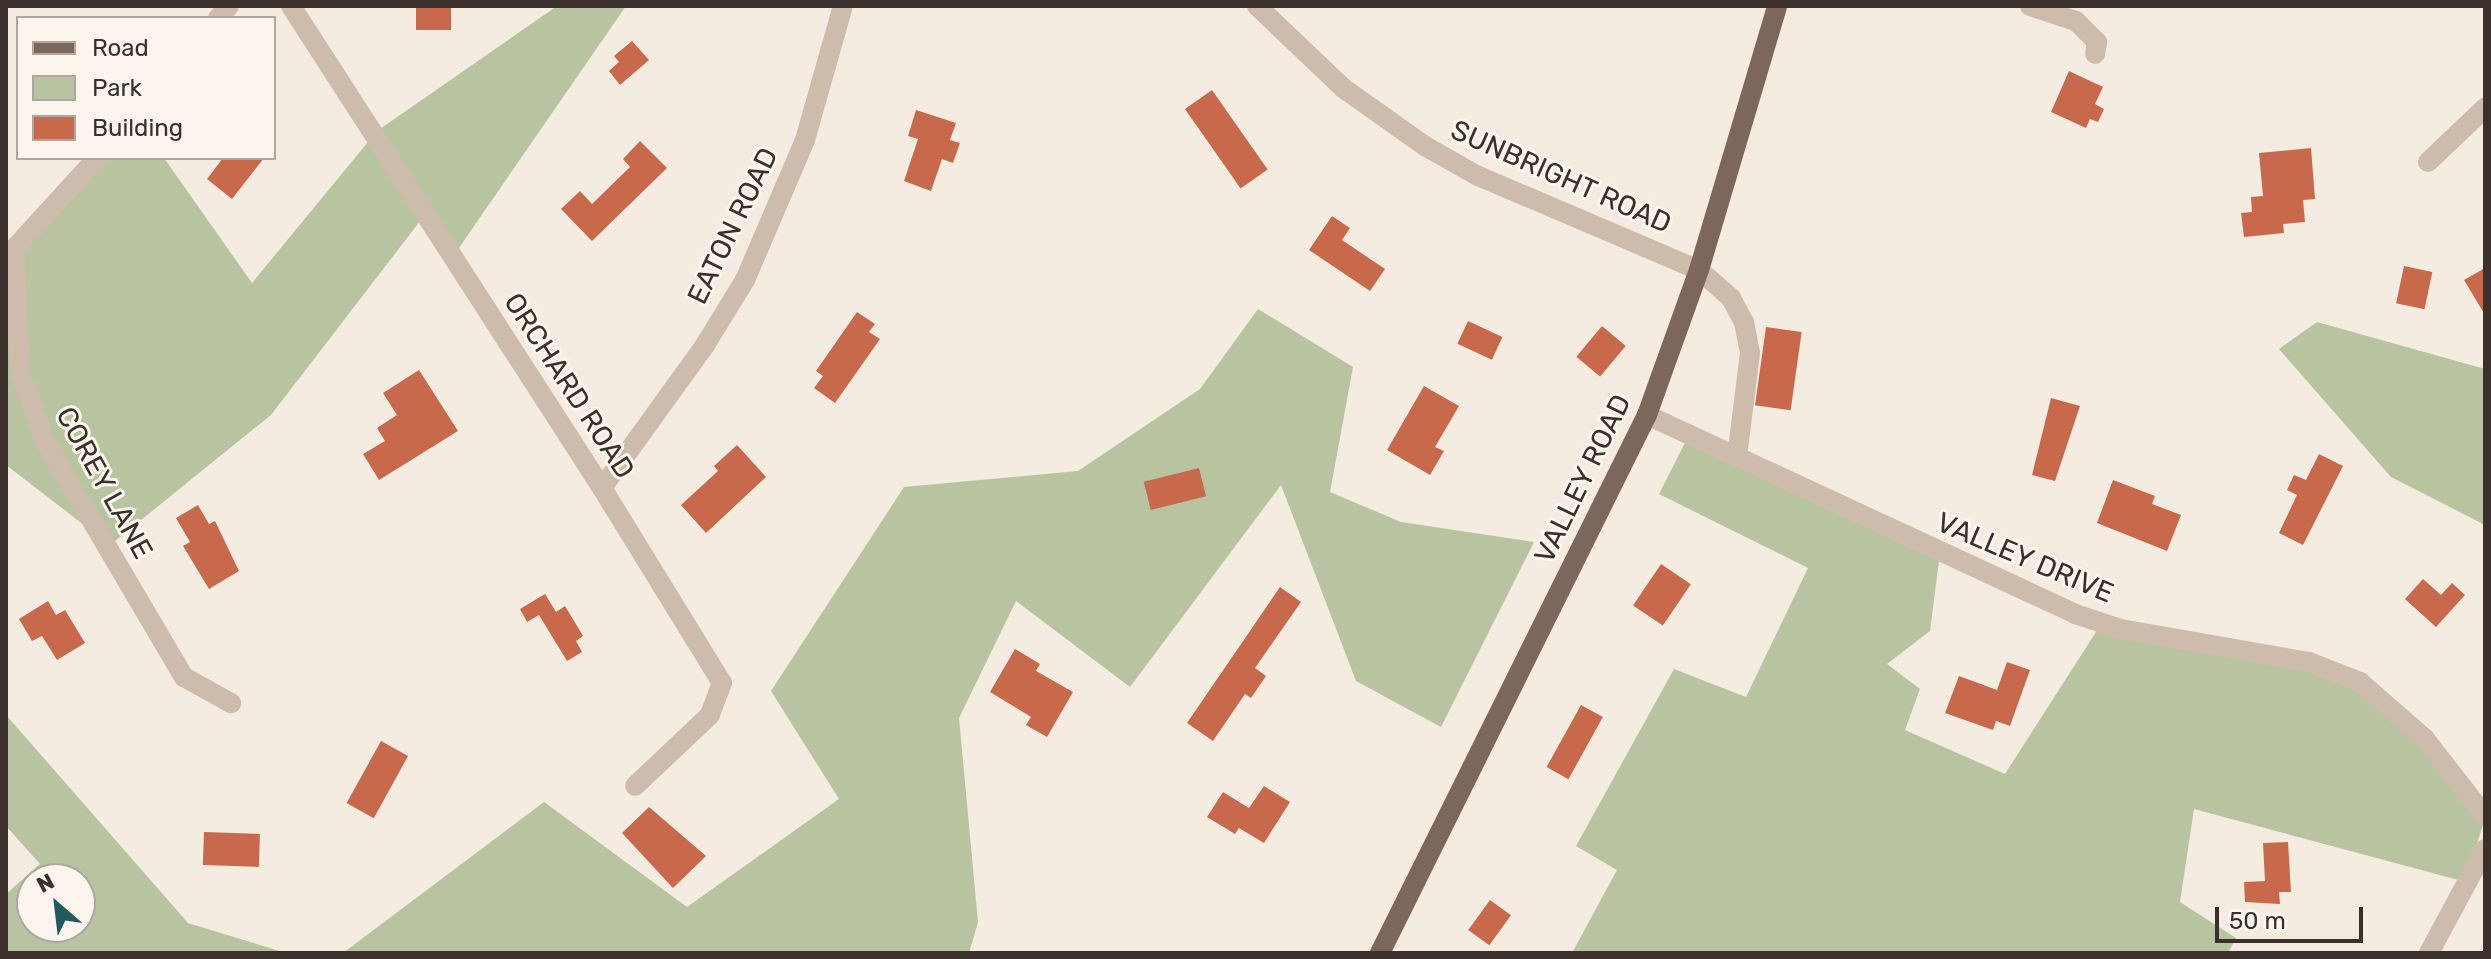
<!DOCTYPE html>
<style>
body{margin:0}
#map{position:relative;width:2491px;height:959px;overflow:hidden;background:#f4ebe1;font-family:Rubik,sans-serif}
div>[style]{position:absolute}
.green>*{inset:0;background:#b8c4a0}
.building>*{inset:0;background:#c8694b;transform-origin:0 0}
.minor>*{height:20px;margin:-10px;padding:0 10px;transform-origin:10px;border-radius:10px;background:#cdbbac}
.major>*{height:20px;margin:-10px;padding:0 10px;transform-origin:10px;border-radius:10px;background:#7d675c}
span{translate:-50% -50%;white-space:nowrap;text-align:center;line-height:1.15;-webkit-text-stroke:6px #fbf5ee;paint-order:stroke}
.street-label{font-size:28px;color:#3b302b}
.frame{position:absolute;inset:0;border:8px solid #3b302b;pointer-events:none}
.legend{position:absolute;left:16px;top:16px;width:260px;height:144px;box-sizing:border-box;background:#fbf5ee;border:2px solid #aea6a0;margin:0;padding:10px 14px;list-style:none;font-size:24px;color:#3b302b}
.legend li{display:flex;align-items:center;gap:16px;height:40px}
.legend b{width:40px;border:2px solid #aea6a0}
.north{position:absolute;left:16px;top:863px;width:80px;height:80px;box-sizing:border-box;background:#fbf5ee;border:2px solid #aea6a0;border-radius:50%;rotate:332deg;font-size:22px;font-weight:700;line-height:32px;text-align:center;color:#3b302b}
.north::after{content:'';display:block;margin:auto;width:28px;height:36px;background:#1f5a5e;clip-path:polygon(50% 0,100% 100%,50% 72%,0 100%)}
.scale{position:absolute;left:2215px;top:907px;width:148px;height:36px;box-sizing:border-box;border:4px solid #3b302b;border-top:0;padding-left:10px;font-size:24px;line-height:28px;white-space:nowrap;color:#3b302b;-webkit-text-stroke:6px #fbf5ee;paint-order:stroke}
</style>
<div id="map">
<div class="green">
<div style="clip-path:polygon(557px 6px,626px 6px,454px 255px,427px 212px,271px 415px,110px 545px,6px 465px,6px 253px,92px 158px,164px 158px,252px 283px,377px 131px)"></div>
<div style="clip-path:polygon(1258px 309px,1353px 367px,1330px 492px,1401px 522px,1534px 542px,1441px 727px,1356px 681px,1281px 485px,1130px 687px,1016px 601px,959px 718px,978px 922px,969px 953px,343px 953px,544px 802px,687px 907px,839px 799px,771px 691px,904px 487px,1078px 471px,1200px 389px)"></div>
<div style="clip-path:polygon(2317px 322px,2485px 369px,2485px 525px,2391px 477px,2279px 349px)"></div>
<div style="clip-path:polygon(1692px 429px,1940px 553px,1930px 631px,1887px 664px,1920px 689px,1905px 730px,2005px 774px,2103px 621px,2369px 684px,2485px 817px,2466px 882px,2194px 809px,2180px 902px,2236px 938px,2228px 953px,1572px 953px,1617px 870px,1576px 846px,1674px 669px,1746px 697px,1808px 568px,1659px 494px)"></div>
<div style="clip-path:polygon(evenodd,6px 715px,188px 923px,286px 953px,6px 953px,6px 894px,40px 864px,6px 826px,6px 715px,80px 879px,80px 927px,32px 927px,32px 879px,80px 879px)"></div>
</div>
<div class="building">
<div style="left:416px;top:6px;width:35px;height:24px"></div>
<div style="clip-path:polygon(632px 41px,649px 60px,620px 85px,609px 71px,619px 62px,614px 56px)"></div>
<div style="clip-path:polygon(2069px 71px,2103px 87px,2095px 104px,2104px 109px,2098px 122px,2090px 119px,2086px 128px,2051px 112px)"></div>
<div style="left:1212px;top:90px;width:97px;height:33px;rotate:55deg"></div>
<div style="clip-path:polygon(916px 110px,956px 123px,950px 140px,960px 143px,953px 163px,942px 159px,931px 191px,904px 181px,918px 139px,908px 136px)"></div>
<div style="clip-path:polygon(640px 141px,667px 168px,592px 241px,561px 209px,580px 191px,592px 204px,630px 167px,623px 159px)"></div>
<div style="clip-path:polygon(2311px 148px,2315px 199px,2303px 200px,2305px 222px,2283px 224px,2284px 233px,2244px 237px,2241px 213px,2252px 212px,2251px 197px,2263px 196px,2259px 153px)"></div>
<div style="clip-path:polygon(223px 158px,264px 158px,232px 199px,207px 179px)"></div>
<div style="clip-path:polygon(1332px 216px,1350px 228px,1342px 240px,1385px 269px,1370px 291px,1309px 250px)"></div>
<div style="left:2404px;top:266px;width:29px;height:38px;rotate:12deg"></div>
<div style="clip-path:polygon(2485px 268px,2485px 315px,2464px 280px)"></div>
<div style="clip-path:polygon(857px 312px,875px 324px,869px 332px,880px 339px,835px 403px,814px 388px,823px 376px,816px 371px)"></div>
<div style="left:1468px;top:321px;width:38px;height:25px;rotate:25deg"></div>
<div style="left:1602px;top:326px;width:31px;height:40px;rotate:40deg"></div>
<div style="left:1766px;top:327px;width:36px;height:79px;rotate:8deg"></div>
<div style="clip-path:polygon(419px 370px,458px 431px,379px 480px,363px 454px,385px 441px,377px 428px,397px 415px,383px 393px)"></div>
<div style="clip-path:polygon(1424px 386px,1459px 406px,1435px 447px,1444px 451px,1430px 475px,1387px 450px)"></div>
<div style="clip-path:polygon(2051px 398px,2080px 406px,2055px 481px,2032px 475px)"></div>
<div style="clip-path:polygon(737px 445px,766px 477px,706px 533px,681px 505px,718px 471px,714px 466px)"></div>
<div style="clip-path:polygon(2319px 454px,2343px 466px,2303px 545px,2279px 533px,2297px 495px,2287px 490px,2294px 475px,2306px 480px)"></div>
<div style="left:1199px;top:468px;width:29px;height:57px;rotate:76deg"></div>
<div style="clip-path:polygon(2113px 480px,2155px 496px,2152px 504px,2181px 515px,2167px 551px,2097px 523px)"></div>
<div style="clip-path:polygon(198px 505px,209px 524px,215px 521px,239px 571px,209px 589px,183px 546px,190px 542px,176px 518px)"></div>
<div style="left:1661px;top:564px;width:36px;height:50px;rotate:34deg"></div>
<div style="clip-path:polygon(2423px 579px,2441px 595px,2452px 583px,2465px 595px,2436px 627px,2405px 599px)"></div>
<div style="clip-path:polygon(1280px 587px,1301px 602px,1255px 668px,1266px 676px,1251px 698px,1245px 694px,1213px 741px,1187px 723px)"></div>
<div style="clip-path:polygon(545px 594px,556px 612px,565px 606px,583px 636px,576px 641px,582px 652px,567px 661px,539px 615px,527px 622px,520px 609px)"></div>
<div style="clip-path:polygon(48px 601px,56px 615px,65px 610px,85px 643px,57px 660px,42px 636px,32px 641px,19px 619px)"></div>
<div style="clip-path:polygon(1015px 649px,1040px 664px,1036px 671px,1073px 692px,1047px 737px,1026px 725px,1031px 717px,990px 692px)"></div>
<div style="clip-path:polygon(2007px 662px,2030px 670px,2010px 726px,1996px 721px,1993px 730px,1945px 713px,1959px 676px,1997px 690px)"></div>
<div style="left:1581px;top:705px;width:25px;height:71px;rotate:29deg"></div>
<div style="left:381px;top:741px;width:31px;height:71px;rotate:29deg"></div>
<div style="clip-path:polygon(1264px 786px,1290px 802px,1264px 843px,1239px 828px,1235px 834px,1207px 817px,1223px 792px,1249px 808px)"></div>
<div style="clip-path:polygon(649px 807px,706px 856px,673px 888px,622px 833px)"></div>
<div style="left:204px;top:832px;width:56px;height:33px;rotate:2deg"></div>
<div style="clip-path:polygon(2288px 842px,2291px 892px,2279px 892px,2280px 904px,2245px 902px,2244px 882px,2265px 881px,2263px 843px)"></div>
<div style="left:1490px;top:900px;width:26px;height:37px;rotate:36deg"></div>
</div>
<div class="minor">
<div style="left:291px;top:6px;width:574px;rotate:57.17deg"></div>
<div style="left:602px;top:488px;width:229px;rotate:58.4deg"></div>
<div style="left:722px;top:683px;width:34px;rotate:111deg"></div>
<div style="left:710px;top:715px;width:103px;rotate:136.6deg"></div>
<div style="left:1257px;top:6px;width:119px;rotate:43.6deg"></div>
<div style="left:1343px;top:88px;width:100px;rotate:35.3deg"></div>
<div style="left:1425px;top:146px;width:59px;rotate:29.6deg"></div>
<div style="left:1476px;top:175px;width:242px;rotate:23.1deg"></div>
<div style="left:1699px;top:270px;width:43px;rotate:41.2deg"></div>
<div style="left:1731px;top:298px;width:27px;rotate:62deg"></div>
<div style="left:1744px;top:322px;width:32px;rotate:79deg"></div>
<div style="left:1750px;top:353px;width:105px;rotate:97.1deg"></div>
<div style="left:2030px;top:6px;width:48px;rotate:18.1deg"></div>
<div style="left:2076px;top:21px;width:30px;rotate:45deg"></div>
<div style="left:2097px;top:42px;width:12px;rotate:99deg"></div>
<div style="left:218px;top:18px;width:16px;rotate:-47deg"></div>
<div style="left:97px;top:158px;width:123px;rotate:132.4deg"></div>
<div style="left:14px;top:249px;width:124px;rotate:87.2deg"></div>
<div style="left:20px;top:373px;width:75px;rotate:69.6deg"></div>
<div style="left:46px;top:443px;width:272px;rotate:59.5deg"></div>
<div style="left:184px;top:677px;width:54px;rotate:29deg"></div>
<div style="left:2428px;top:162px;width:79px;rotate:-43.5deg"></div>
<div style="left:1647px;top:415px;width:472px;rotate:24.9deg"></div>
<div style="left:2075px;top:614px;width:48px;rotate:18.1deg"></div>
<div style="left:2121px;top:629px;width:191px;rotate:10deg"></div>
<div style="left:2309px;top:662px;width:55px;rotate:21.4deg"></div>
<div style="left:2360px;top:682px;width:86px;rotate:41.2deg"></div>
<div style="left:2425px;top:739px;width:98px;rotate:52.1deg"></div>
<div style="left:602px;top:488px;width:176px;rotate:-54.2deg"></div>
<div style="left:705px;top:345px;width:76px;rotate:-58.4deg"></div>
<div style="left:745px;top:280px;width:152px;rotate:-66.8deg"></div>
<div style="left:805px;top:140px;width:139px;rotate:-74.2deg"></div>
<div style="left:2429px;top:953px;width:118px;rotate:-61.7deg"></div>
</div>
<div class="major">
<div style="left:1380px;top:953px;width:601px;rotate:-63.61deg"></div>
<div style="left:1647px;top:415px;width:154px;rotate:-70.3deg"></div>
<div style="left:1699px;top:270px;width:275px;rotate:-73.5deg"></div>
</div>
<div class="street-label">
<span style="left:1561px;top:177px;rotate:24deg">SUNBRIGHT ROAD</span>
<span style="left:733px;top:226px;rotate:-64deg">EATON ROAD</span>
<span style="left:569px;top:386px;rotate:57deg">ORCHARD ROAD</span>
<span style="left:1583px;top:479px;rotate:-64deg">VALLEY ROAD</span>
<span style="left:104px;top:483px;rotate:61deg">COREY LANE</span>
<span style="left:2025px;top:558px;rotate:23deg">VALLEY DRIVE</span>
</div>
<div class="frame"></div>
<ul class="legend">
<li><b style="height:10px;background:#7d675c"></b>Road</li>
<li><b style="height:22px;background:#b8c4a0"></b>Park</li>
<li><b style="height:22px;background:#c8694b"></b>Building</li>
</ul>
<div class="north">N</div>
<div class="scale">50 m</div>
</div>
